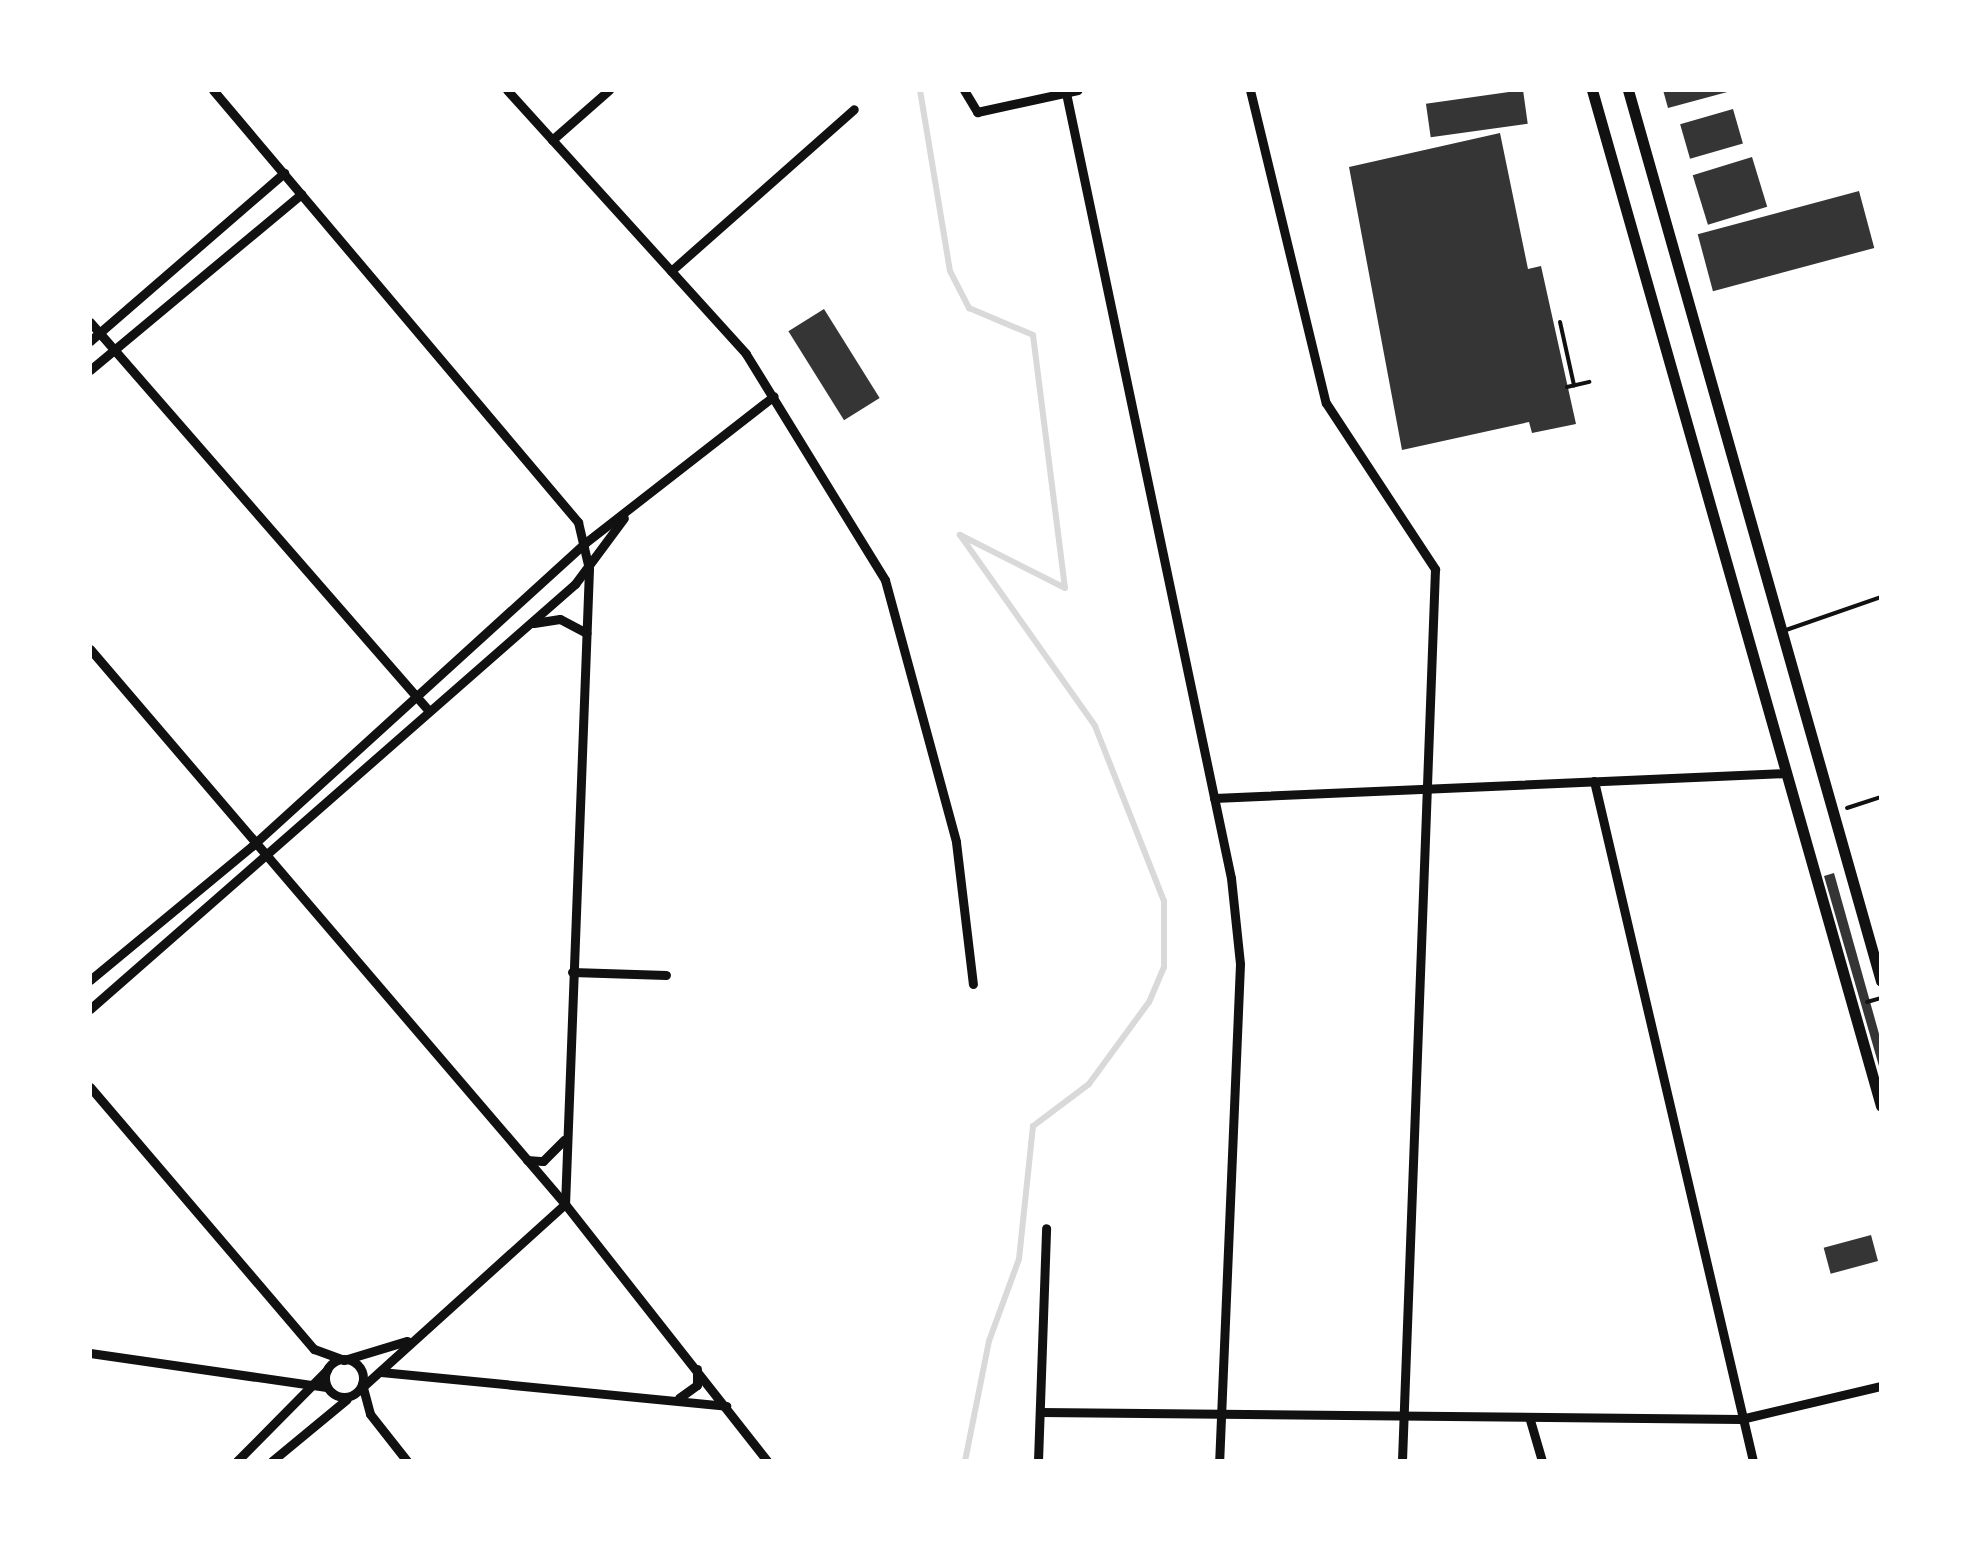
<!DOCTYPE html>
<style>
body{margin:0}
#map{position:relative;width:1971px;height:1551px;overflow:hidden;background:#fff;font-family:"Fira Sans Condensed",sans-serif}
div>[style]{position:absolute}
.stream>*{height:6px;margin:-3px;padding:0 3px;transform-origin:3px;border-radius:3px;background:#d9d9d9}
.building>*{inset:0;background:#353535;transform-origin:0 0}
.path>*{height:4px;margin:-2px;padding:0 2px;transform-origin:2px;border-radius:2px;background:#111}
.service>*{height:4px;margin:-2px;padding:0 2px;transform-origin:2px;border-radius:2px;background:#111}
.minor>*{height:9px;margin:-4.5px;padding:0 4.5px;transform-origin:4.5px;border-radius:4.5px;background:#111}
.minor>.ring{margin:-4.5px;padding:0;box-sizing:content-box;background:none;border:9px solid #111;border-radius:50%}
.secondary>*{height:11px;margin:-5.5px;padding:0 5.5px;transform-origin:5.5px;border-radius:5.5px;background:#111}
span{translate:-50% -50%;white-space:nowrap;text-align:center;line-height:1.15;-webkit-text-stroke:10px #fff;paint-order:stroke}
.frame{position:absolute;inset:0;border:92px solid #fff;pointer-events:none}
</style>
<div id="map">
<div class="stream">
<div style="left:920px;top:90px;width:183px;rotate:80.6deg"></div>
<div style="left:950px;top:271px;width:42px;rotate:62.8deg"></div>
<div style="left:969px;top:308px;width:69px;rotate:22.9deg"></div>
<div style="left:1033px;top:335px;width:255px;rotate:82.8deg"></div>
<div style="left:1065px;top:588px;width:118px;rotate:-153.2deg"></div>
<div style="left:960px;top:535px;width:234px;rotate:54.7deg"></div>
<div style="left:1095px;top:726px;width:188px;rotate:68.5deg"></div>
<div style="left:1164px;top:901px;width:66px;rotate:90deg"></div>
<div style="left:1164px;top:967px;width:38px;rotate:113deg"></div>
<div style="left:1149px;top:1002px;width:102px;rotate:126.2deg"></div>
<div style="left:1089px;top:1084px;width:70px;rotate:143.1deg"></div>
<div style="left:1033px;top:1126px;width:134px;rotate:96deg"></div>
<div style="left:1019px;top:1259px;width:87px;rotate:110.1deg"></div>
<div style="left:989px;top:1341px;width:122px;rotate:101.3deg"></div>
</div>
<div class="building">
<div style="left:1523px;top:90px;width:34px;height:98px;rotate:82deg"></div>
<div style="clip-path:polygon(1663px 90px,1731px 90px,1731px 91px,1668px 108px)"></div>
<div style="left:1733px;top:109px;width:36px;height:55px;rotate:74deg"></div>
<div style="clip-path:polygon(1500px 133px,1528px 269px,1541px 266px,1576px 424px,1532px 433px,1529px 422px,1402px 450px,1349px 167px)"></div>
<div style="left:1752px;top:157px;width:52px;height:62px;rotate:73deg"></div>
<div style="left:1859px;top:191px;width:59px;height:167px;rotate:75deg"></div>
<div style="left:824px;top:309px;width:105px;height:42px;rotate:58deg"></div>
<div style="clip-path:polygon(1834px 873px,1881px 1041px,1881px 1073px,1824px 876px)"></div>
<div style="left:1871px;top:1235px;width:27px;height:49px;rotate:75deg"></div>
</div>
<div class="path">
<div style="left:1560px;top:322px;width:65px;rotate:77.5deg"></div>
<div style="left:1567px;top:387px;width:23px;rotate:-13deg"></div>
<div style="left:1847px;top:808px;width:36px;rotate:-18deg"></div>
<div style="left:1867px;top:1002px;width:15px;rotate:-16deg"></div>
</div>
<div class="service">
<div style="left:1786px;top:630px;width:101px;rotate:-19.2deg"></div>
</div>
<div class="minor">
<div style="left:213px;top:90px;width:566px;rotate:49.81deg"></div>
<div style="left:578px;top:522px;width:48px;rotate:76.8deg"></div>
<div style="left:589px;top:569px;width:635px;rotate:92.16deg"></div>
<div style="left:565px;top:1204px;width:278px;rotate:137.9deg"></div>
<div style="left:507px;top:90px;width:356px;rotate:47.8deg"></div>
<div style="left:746px;top:354px;width:265px;rotate:58.4deg"></div>
<div style="left:885px;top:580px;width:271px;rotate:74.8deg"></div>
<div style="left:956px;top:842px;width:143px;rotate:83.2deg"></div>
<div style="left:964px;top:90px;width:26px;rotate:59deg"></div>
<div style="left:977px;top:112px;width:103px;rotate:-12.3deg"></div>
<div style="left:1250px;top:90px;width:322px;rotate:76.4deg"></div>
<div style="left:1326px;top:403px;width:199px;rotate:56.7deg"></div>
<div style="left:1435px;top:569px;width:893px;rotate:92.12deg"></div>
<div style="left:1066px;top:93px;width:802px;rotate:78.13deg"></div>
<div style="left:1231px;top:878px;width:86px;rotate:84deg"></div>
<div style="left:1240px;top:964px;width:497px;rotate:92.4deg"></div>
<div style="left:552px;top:140px;width:76px;rotate:-41.3deg"></div>
<div style="left:671px;top:271px;width:244px;rotate:-41.5deg"></div>
<div style="left:90px;top:322px;width:516px;rotate:48.93deg"></div>
<div style="left:90px;top:341px;width:257px;rotate:-40.9deg"></div>
<div style="left:90px;top:370px;width:275px;rotate:-39.8deg"></div>
<div style="left:534px;top:623px;width:26px;rotate:-9deg"></div>
<div style="left:560px;top:619px;width:30px;rotate:28deg"></div>
<div style="left:90px;top:649px;width:731px;rotate:49.44deg"></div>
<div style="left:565px;top:1204px;width:327px;rotate:51.8deg"></div>
<div style="left:1594px;top:781px;width:698px;rotate:76.84deg"></div>
<div style="left:1214px;top:798px;width:573px;rotate:-2.5deg"></div>
<div style="left:572px;top:972px;width:94px;rotate:1.8deg"></div>
<div style="left:90px;top:980px;width:210px;rotate:-39.6deg"></div>
<div style="left:252px;top:846px;width:450px;rotate:-42.3deg"></div>
<div style="left:585px;top:543px;width:239px;rotate:-37.9deg"></div>
<div style="left:90px;top:1009px;width:645px;rotate:-41.23deg"></div>
<div style="left:575px;top:584px;width:82px;rotate:-53.4deg"></div>
<div style="left:90px;top:1087px;width:345px;rotate:49.5deg"></div>
<div style="left:314px;top:1349px;width:32px;rotate:20deg"></div>
<div style="left:344px;top:1360px;width:66px;rotate:-16.8deg"></div>
<div style="left:527px;top:1160px;width:16px;rotate:4deg"></div>
<div style="left:543px;top:1161px;width:30px;rotate:-45deg"></div>
<div style="left:90px;top:1353px;width:239px;rotate:8.2deg"></div>
<div class="ring" style="left:325px;top:1359px;width:29px;height:29px"></div>
<div style="left:381px;top:1372px;width:347px;rotate:5.6deg"></div>
<div style="left:362px;top:1384px;width:31px;rotate:75deg"></div>
<div style="left:370px;top:1414px;width:60px;rotate:51.8deg"></div>
<div style="left:679px;top:1398px;width:22px;rotate:-36deg"></div>
<div style="left:697px;top:1385px;width:16px;rotate:-90deg"></div>
<div style="left:1040px;top:1412px;width:701px;rotate:0.57deg"></div>
<div style="left:1741px;top:1419px;width:144px;rotate:-13.3deg"></div>
<div style="left:1530px;top:1420px;width:43px;rotate:73.7deg"></div>
<div style="left:237px;top:1461px;width:128px;rotate:-45.3deg"></div>
<div style="left:272px;top:1461px;width:97px;rotate:-39.6deg"></div>
<div style="left:1038px;top:1461px;width:233px;rotate:-88deg"></div>
</div>
<div class="secondary">
<div style="left:1592px;top:90px;width:1056px;rotate:74.12deg"></div>
<div style="left:1628px;top:90px;width:926px;rotate:74.15deg"></div>
</div>
<div class="frame"></div>
</div>
